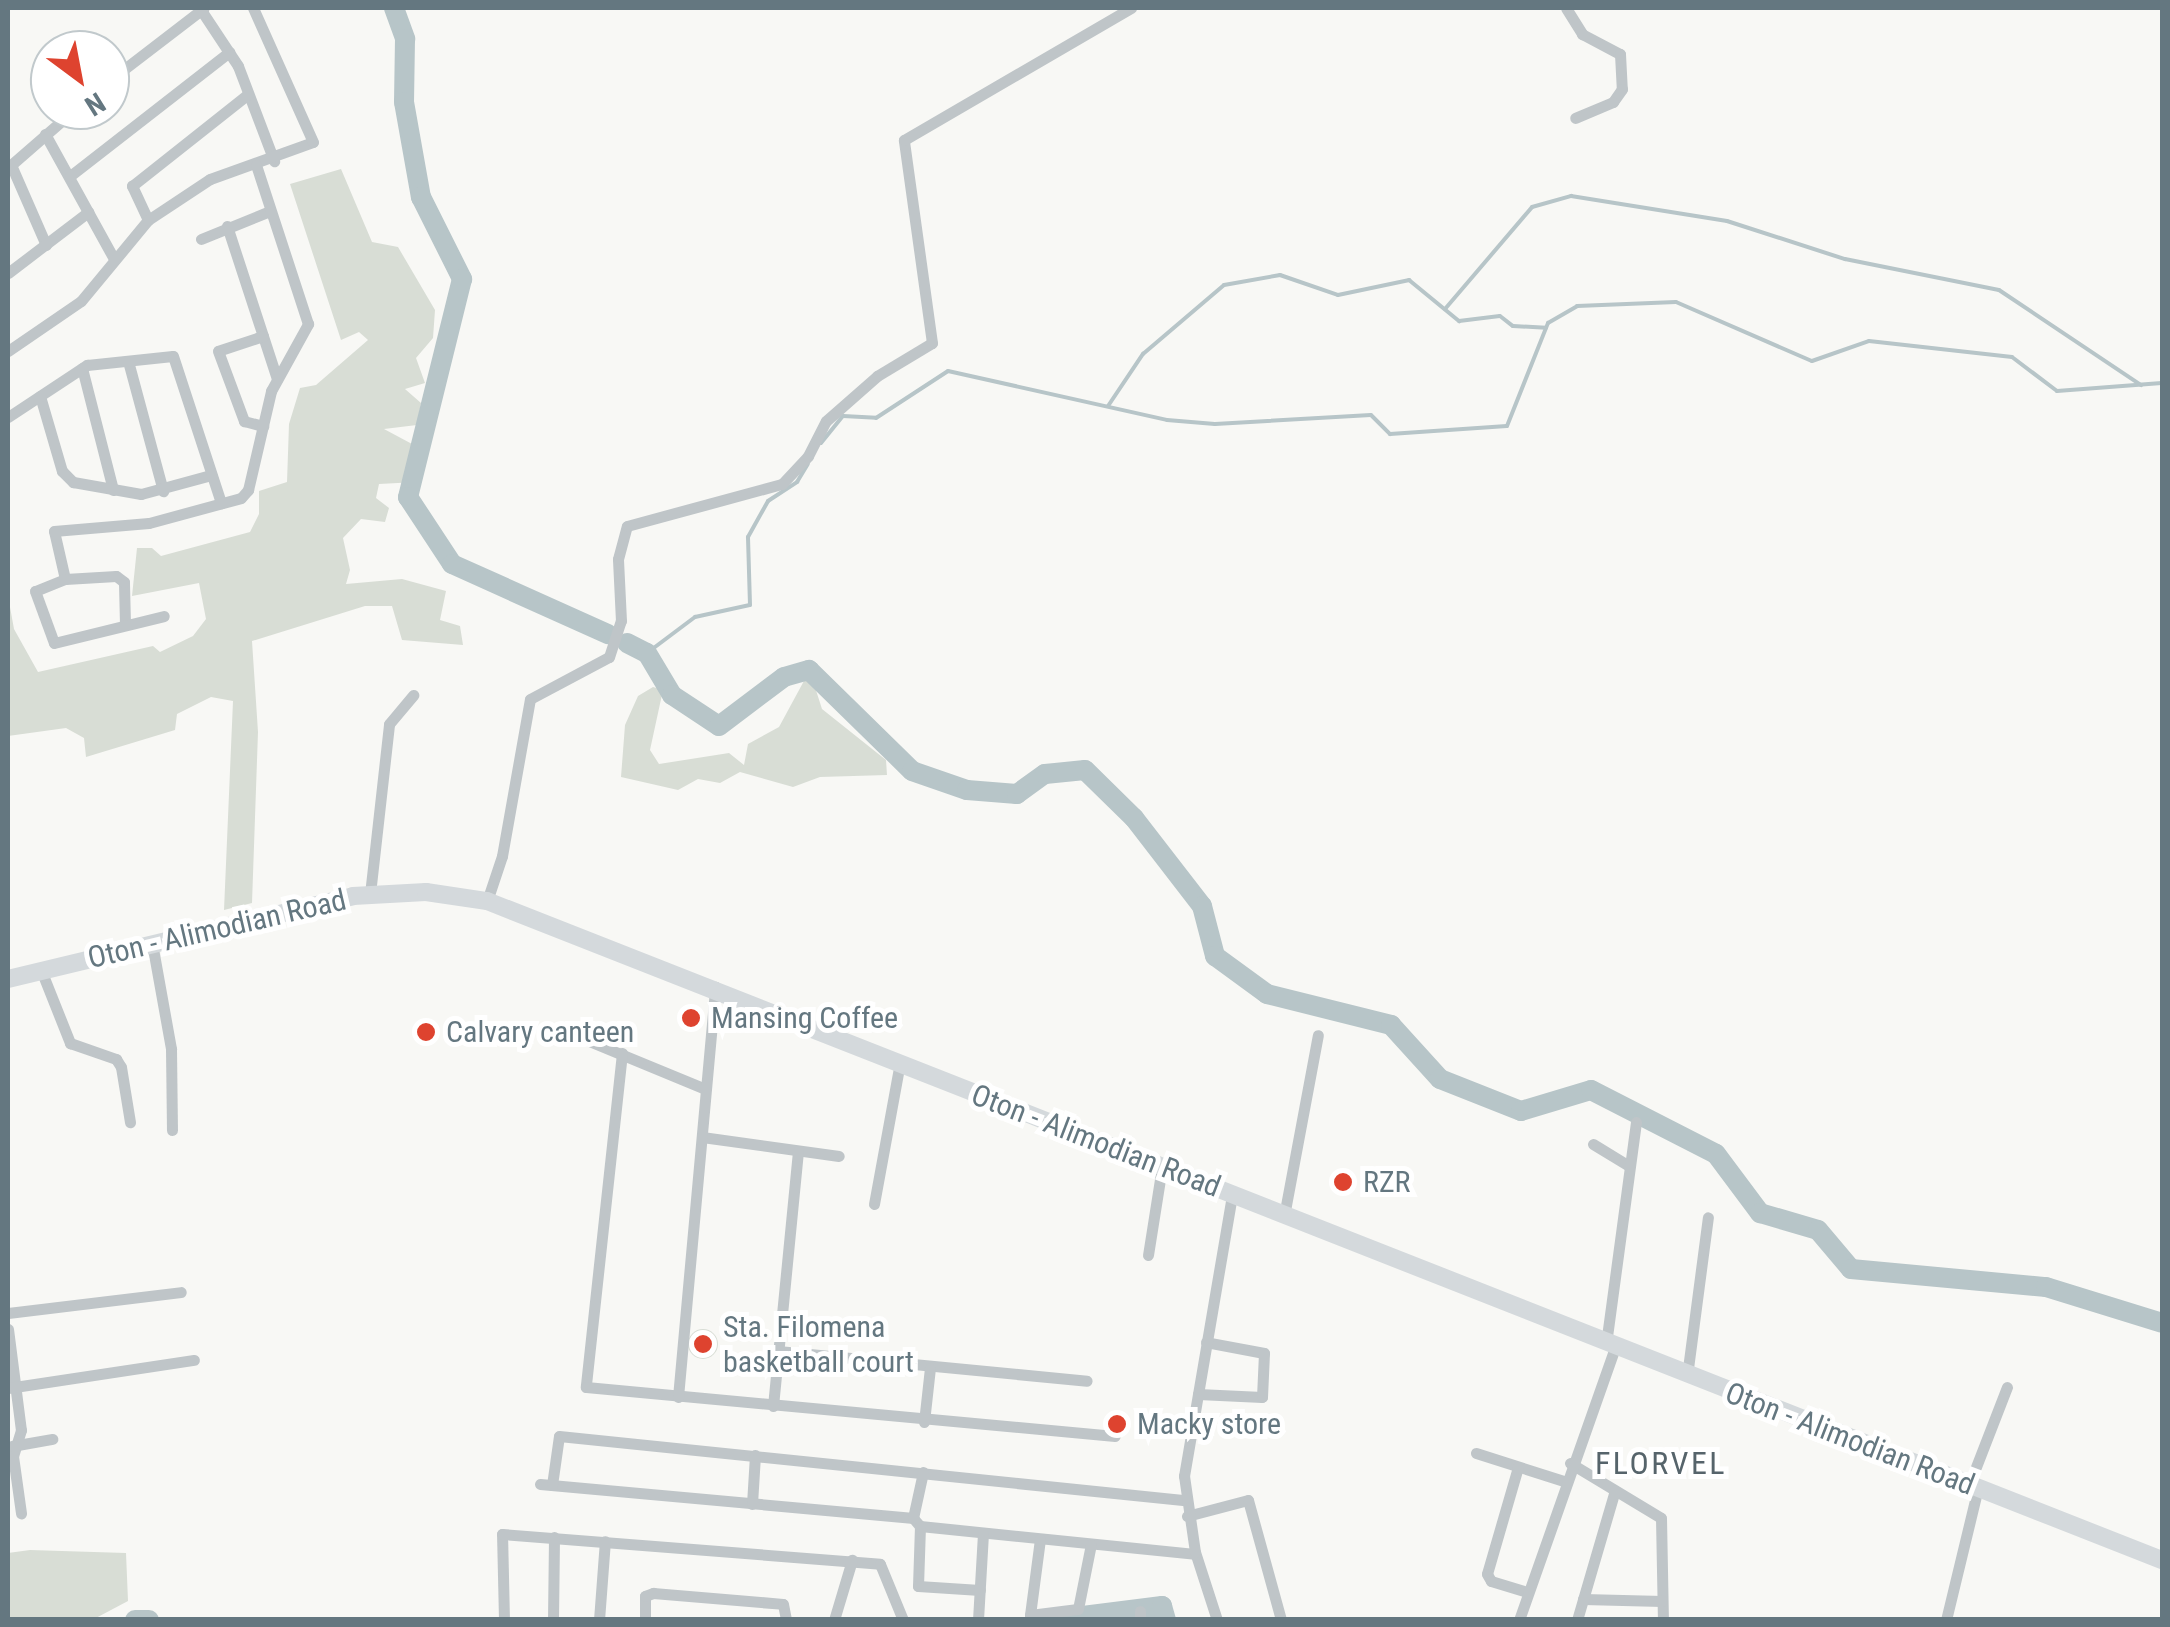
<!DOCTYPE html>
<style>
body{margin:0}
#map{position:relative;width:2170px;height:1627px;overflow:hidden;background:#f8f8f5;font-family:"Roboto Condensed",sans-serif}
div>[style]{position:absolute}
.green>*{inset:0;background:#d8ddd5}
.round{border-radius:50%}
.stream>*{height:4px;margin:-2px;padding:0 2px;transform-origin:2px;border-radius:2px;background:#b7c5c8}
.river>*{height:20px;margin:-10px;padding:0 10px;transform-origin:10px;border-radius:10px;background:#b7c5c8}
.street>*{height:11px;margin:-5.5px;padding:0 5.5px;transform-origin:5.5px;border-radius:5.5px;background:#bfc5c8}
.secondary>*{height:18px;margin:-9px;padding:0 9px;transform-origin:9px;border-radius:9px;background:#d4d9dc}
.dots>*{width:28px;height:28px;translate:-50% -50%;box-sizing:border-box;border:5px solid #fff;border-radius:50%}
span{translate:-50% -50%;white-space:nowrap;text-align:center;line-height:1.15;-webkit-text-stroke:10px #fff;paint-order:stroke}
.street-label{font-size:30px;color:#647780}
.poi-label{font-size:30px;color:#647780}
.left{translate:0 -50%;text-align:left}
.neighbourhood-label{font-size:32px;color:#56646b;letter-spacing:2.5px}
.frame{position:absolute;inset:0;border:10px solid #647780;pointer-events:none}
.north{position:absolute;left:30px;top:30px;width:100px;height:100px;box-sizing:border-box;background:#fff;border:2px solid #c1c9cc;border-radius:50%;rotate:148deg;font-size:28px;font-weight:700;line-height:40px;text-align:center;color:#647780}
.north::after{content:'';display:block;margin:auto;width:35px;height:45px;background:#de432f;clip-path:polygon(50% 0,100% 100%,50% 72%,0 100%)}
</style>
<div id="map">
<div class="green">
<div style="clip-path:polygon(341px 169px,372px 242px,398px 247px,435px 310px,433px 338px,416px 358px,425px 383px,405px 389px,421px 403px,417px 425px,384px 429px,427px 452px,417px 482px,379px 484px,376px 498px,389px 508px,385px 522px,361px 519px,343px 538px,350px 570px,346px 584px,402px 579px,446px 591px,440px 620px,460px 626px,463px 645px,402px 640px,392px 606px,365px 606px,252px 641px,258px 732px,252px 903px,224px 910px,233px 701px,211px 697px,177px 714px,175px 730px,86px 757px,84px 738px,66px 728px,8px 736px,8px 596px,14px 629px,38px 672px,153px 646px,160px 652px,193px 636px,206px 619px,199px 583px,132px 596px,137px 548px,152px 548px,161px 556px,250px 532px,259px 514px,259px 491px,287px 482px,289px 424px,300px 388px,316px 385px,368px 340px,359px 332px,341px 340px,290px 184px)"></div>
<div style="clip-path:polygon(805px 679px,813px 681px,822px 709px,886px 760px,887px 775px,820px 777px,793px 787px,740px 772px,720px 783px,698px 779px,678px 790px,621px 777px,625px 725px,638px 696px,653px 687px,663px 690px,650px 750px,659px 764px,729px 753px,744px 765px,748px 744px,779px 727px)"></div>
<div class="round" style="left:688px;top:1329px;width:30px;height:30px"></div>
<div style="clip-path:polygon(30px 1550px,126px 1553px,128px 1601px,94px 1619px,8px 1619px,8px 1553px)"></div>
</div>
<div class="stream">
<div style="left:1445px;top:309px;width:134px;rotate:-49.5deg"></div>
<div style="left:1532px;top:207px;width:41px;rotate:-15.8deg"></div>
<div style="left:1571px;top:196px;width:158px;rotate:9.1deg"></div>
<div style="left:1727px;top:221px;width:124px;rotate:17.9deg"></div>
<div style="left:1845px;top:259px;width:157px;rotate:11.4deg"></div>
<div style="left:1999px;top:290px;width:171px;rotate:33.8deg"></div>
<div style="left:1108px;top:406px;width:63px;rotate:-56.1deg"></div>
<div style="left:1143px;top:354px;width:106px;rotate:-40.4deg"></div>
<div style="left:1224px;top:285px;width:57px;rotate:-10.1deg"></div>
<div style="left:1280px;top:275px;width:61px;rotate:19deg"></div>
<div style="left:1338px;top:295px;width:73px;rotate:-11.9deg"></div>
<div style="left:1409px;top:280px;width:65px;rotate:39.4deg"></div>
<div style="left:1459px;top:321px;width:41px;rotate:-7deg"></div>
<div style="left:1500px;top:316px;width:16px;rotate:38deg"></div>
<div style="left:1513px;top:326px;width:33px;rotate:3deg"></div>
<div style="left:821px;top:443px;width:35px;rotate:-51deg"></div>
<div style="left:843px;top:416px;width:33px;rotate:3deg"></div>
<div style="left:876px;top:418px;width:86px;rotate:-33.1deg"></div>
<div style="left:948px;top:371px;width:224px;rotate:12.6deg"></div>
<div style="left:1167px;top:420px;width:48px;rotate:4.8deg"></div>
<div style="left:1215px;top:424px;width:156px;rotate:-3.3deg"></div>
<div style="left:1371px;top:415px;width:27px;rotate:45deg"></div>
<div style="left:1390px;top:434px;width:117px;rotate:-3.9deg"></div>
<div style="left:1507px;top:426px;width:111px;rotate:-68.3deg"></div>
<div style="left:1548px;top:323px;width:34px;rotate:-30deg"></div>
<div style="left:1577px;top:306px;width:99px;rotate:-2.3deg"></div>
<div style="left:1676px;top:302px;width:148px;rotate:23.5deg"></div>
<div style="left:1812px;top:361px;width:60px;rotate:-19.3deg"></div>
<div style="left:1869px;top:341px;width:144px;rotate:6.4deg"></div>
<div style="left:2012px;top:357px;width:56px;rotate:37.1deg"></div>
<div style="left:2057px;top:391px;width:105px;rotate:-4.4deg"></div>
<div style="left:647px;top:653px;width:60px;rotate:-36.9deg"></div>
<div style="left:695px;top:617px;width:56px;rotate:-12.3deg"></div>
<div style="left:750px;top:605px;width:68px;rotate:-91.7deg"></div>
<div style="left:748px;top:537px;width:41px;rotate:-60.9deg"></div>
<div style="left:768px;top:501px;width:35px;rotate:-33deg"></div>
<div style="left:797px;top:482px;width:21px;rotate:-59deg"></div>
</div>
<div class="river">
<div style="left:394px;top:8px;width:33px;rotate:70deg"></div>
<div style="left:405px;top:39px;width:63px;rotate:90.9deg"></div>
<div style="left:404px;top:102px;width:97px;rotate:79.9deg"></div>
<div style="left:421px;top:197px;width:92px;rotate:63.4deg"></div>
<div style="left:462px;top:279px;width:225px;rotate:103.9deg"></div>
<div style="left:408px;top:497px;width:80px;rotate:56.7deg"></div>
<div style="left:452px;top:564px;width:171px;rotate:24.2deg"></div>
<div style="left:627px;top:643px;width:22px;rotate:27deg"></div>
<div style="left:647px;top:653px;width:49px;rotate:59.2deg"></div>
<div style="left:672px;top:695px;width:56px;rotate:33.4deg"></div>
<div style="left:719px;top:726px;width:81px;rotate:-37deg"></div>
<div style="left:784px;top:677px;width:26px;rotate:-16deg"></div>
<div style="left:809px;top:670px;width:144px;rotate:44.4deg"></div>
<div style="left:912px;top:771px;width:58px;rotate:19.1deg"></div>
<div style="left:967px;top:790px;width:50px;rotate:4.6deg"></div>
<div style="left:1017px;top:794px;width:34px;rotate:-36deg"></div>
<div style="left:1045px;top:774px;width:40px;rotate:-5.7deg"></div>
<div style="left:1085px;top:770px;width:69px;rotate:44.4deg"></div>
<div style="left:1134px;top:818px;width:111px;rotate:52.3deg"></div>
<div style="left:1202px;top:906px;width:52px;rotate:75.4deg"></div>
<div style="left:1215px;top:956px;width:64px;rotate:36.2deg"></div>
<div style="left:1267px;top:994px;width:128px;rotate:14deg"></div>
<div style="left:1391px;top:1025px;width:73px;rotate:47.8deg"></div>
<div style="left:1440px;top:1079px;width:87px;rotate:21.6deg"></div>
<div style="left:1521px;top:1111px;width:73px;rotate:-16.7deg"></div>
<div style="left:1591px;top:1090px;width:140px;rotate:27.1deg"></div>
<div style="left:1716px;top:1154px;width:74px;rotate:53.3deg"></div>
<div style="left:1760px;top:1213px;width:60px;rotate:16.3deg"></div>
<div style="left:1818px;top:1230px;width:51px;rotate:49.8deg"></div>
<div style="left:1851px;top:1269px;width:196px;rotate:5.3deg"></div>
<div style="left:2046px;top:1287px;width:121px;rotate:17.2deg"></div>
<div style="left:135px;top:1620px;width:14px"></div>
<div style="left:1051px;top:1620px;width:112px;rotate:-7.2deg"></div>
<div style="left:1162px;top:1606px;width:15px;rotate:74deg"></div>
</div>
<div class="street">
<div style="left:1566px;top:8px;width:31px;rotate:58deg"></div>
<div style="left:1582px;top:34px;width:43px;rotate:27.8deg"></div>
<div style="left:1620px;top:54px;width:35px;rotate:87deg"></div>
<div style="left:1622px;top:89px;width:16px;rotate:125deg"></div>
<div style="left:1613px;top:102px;width:41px;rotate:157.2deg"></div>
<div style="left:201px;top:10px;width:67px;rotate:56.5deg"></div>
<div style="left:238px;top:66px;width:102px;rotate:69.2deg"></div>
<div style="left:110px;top:80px;width:118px;rotate:-37.5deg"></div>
<div style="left:45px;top:134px;width:141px;rotate:61.1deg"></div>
<div style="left:70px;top:176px;width:202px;rotate:-37.9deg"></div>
<div style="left:148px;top:220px;width:38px;rotate:-115deg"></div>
<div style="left:132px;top:186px;width:148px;rotate:-38.4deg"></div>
<div style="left:227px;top:226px;width:161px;rotate:71.9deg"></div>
<div style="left:201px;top:239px;width:74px;rotate:-22.1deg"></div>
<div style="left:46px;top:245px;width:87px;rotate:-113.6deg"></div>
<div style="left:11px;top:165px;width:84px;rotate:-41.1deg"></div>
<div style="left:8px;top:273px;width:101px;rotate:-37.3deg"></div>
<div style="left:263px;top:336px;width:47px;rotate:161.6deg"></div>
<div style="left:218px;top:351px;width:75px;rotate:69.6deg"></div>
<div style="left:244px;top:421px;width:20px;rotate:15deg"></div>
<div style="left:8px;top:351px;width:88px;rotate:-34.4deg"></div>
<div style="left:81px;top:301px;width:105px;rotate:-50.4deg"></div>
<div style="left:148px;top:220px;width:74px;rotate:-33.5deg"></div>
<div style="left:210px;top:179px;width:109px;rotate:-19.8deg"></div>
<div style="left:313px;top:142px;width:147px;rotate:-114.1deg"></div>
<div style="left:128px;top:361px;width:135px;rotate:74.9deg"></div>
<div style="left:82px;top:368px;width:126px;rotate:75.7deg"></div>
<div style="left:40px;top:396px;width:78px;rotate:73.7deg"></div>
<div style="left:62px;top:471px;width:16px;rotate:45deg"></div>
<div style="left:73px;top:482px;width:69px;rotate:10deg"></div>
<div style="left:141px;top:494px;width:73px;rotate:-15.2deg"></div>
<div style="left:8px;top:417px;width:95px;rotate:-33.4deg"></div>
<div style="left:87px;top:365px;width:86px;rotate:-6deg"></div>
<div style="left:173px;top:356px;width:155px;rotate:71.9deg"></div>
<div style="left:65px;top:579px;width:49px;rotate:-102.9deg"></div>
<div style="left:54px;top:531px;width:95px;rotate:-4.8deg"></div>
<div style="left:149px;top:523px;width:95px;rotate:-15.2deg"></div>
<div style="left:241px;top:498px;width:11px;rotate:-49deg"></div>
<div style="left:248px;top:490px;width:102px;rotate:-76.9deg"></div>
<div style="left:271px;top:391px;width:77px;rotate:-61.1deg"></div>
<div style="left:308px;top:324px;width:167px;rotate:-108.1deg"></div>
<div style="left:125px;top:624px;width:42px;rotate:-91.4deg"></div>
<div style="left:124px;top:582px;width:10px;rotate:-143deg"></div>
<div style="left:116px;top:576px;width:51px;rotate:176.6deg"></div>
<div style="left:65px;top:579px;width:32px;rotate:158deg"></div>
<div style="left:35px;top:591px;width:55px;rotate:69.9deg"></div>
<div style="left:54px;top:643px;width:113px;rotate:-13.8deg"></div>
<div style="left:370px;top:894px;width:171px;rotate:-83.6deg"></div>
<div style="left:389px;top:724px;width:38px;rotate:-50deg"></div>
<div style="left:487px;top:901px;width:47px;rotate:-71.6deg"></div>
<div style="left:502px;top:856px;width:159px;rotate:-79.9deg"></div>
<div style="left:530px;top:699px;width:89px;rotate:-28deg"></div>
<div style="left:609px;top:657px;width:38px;rotate:-72deg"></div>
<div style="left:621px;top:621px;width:62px;rotate:-92.8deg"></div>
<div style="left:618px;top:559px;width:34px;rotate:-75deg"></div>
<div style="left:627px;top:526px;width:161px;rotate:-15.2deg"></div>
<div style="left:782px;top:484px;width:38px;rotate:-47deg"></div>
<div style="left:808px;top:456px;width:39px;rotate:-63deg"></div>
<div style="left:826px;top:421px;width:68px;rotate:-41.4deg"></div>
<div style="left:877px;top:376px;width:64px;rotate:-31deg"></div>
<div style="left:932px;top:343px;width:205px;rotate:-97.9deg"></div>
<div style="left:904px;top:140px;width:263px;rotate:-30.2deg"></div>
<div style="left:152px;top:943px;width:108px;rotate:79.8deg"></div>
<div style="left:171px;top:1049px;width:81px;rotate:89.3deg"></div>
<div style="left:41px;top:970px;width:79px;rotate:68.3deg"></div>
<div style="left:70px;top:1043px;width:49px;rotate:19.2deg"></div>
<div style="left:116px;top:1059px;width:9px;rotate:58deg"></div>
<div style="left:121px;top:1067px;width:56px;rotate:80.7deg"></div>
<div style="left:572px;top:1034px;width:142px;rotate:22.4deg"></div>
<div style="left:622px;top:1053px;width:336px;rotate:96.2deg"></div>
<div style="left:586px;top:1387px;width:531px;rotate:5.29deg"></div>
<div style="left:702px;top:1137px;width:138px;rotate:7.9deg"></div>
<div style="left:1593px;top:1144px;width:42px;rotate:31.4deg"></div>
<div style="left:874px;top:1204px;width:143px;rotate:-79.6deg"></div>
<div style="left:1284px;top:1216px;width:184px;rotate:-79.4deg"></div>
<div style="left:1148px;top:1255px;width:89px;rotate:-81deg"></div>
<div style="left:8px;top:1313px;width:174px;rotate:-6.9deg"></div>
<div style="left:8px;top:1329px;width:102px;rotate:82.7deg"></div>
<div style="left:21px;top:1430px;width:27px;rotate:107deg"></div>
<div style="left:13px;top:1456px;width:58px;rotate:82deg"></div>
<div style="left:1606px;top:1344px;width:224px;rotate:-82.3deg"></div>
<div style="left:778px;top:1351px;width:310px;rotate:5.5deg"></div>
<div style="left:1687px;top:1376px;width:160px;rotate:-82.5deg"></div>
<div style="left:8px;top:1388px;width:188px;rotate:-8.6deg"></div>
<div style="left:1198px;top:1394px;width:64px;rotate:2.7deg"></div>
<div style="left:1262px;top:1397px;width:44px;rotate:-87.4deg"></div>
<div style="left:1264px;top:1353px;width:59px;rotate:-169.3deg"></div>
<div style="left:678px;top:1397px;width:412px;rotate:-84.8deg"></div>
<div style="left:773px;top:1406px;width:256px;rotate:-84.4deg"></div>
<div style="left:924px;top:1422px;width:54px;rotate:-83.7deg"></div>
<div style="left:12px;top:1446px;width:41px;rotate:-9.9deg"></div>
<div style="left:1476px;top:1453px;width:92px;rotate:17.7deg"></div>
<div style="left:1570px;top:1463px;width:106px;rotate:31.1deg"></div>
<div style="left:1661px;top:1518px;width:102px;rotate:88.9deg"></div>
<div style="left:1518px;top:1467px;width:111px;rotate:106.2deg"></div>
<div style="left:1487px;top:1574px;width:8px;rotate:60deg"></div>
<div style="left:1491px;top:1581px;width:38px;rotate:17deg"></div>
<div style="left:540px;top:1484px;width:375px;rotate:5.2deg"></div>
<div style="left:913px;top:1518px;width:11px;rotate:49deg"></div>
<div style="left:920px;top:1526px;width:276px;rotate:5.8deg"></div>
<div style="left:552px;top:1485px;width:49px;rotate:-81.9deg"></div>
<div style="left:559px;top:1436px;width:627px;rotate:5.86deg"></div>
<div style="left:1969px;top:1485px;width:105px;rotate:-68.8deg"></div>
<div style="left:752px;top:1504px;width:49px;rotate:-86.5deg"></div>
<div style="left:1187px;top:1516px;width:63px;rotate:-14.7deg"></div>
<div style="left:1248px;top:1500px;width:124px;rotate:74.6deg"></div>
<div style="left:913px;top:1518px;width:47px;rotate:-77.7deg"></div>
<div style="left:920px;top:1526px;width:60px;rotate:91.9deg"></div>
<div style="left:918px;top:1586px;width:62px;rotate:3.7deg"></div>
<div style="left:1040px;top:1539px;width:77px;rotate:97.5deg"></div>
<div style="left:1030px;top:1615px;width:48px;rotate:-7.1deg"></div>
<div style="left:1078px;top:1609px;width:66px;rotate:-78.7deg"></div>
<div style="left:1583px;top:1599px;width:79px;rotate:1.5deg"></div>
<div style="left:1140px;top:1611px;width:9px;rotate:90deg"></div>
<div style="left:504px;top:1620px;width:86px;rotate:-91.3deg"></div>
<div style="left:502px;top:1534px;width:379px;rotate:4.5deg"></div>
<div style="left:880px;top:1564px;width:61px;rotate:67.7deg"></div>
<div style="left:553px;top:1620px;width:83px;rotate:-89.3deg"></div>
<div style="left:599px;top:1620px;width:79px;rotate:-85.7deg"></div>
<div style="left:645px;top:1620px;width:24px;rotate:-90deg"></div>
<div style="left:645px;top:1596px;width:9px;rotate:-21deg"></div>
<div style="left:653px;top:1593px;width:130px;rotate:4.8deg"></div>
<div style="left:783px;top:1604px;width:16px;rotate:79deg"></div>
<div style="left:834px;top:1620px;width:63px;rotate:-73.3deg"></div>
<div style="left:978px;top:1620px;width:87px;rotate:-86.7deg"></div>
<div style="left:1217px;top:1620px;width:71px;rotate:-107.9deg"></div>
<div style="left:1195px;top:1552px;width:77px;rotate:-98.2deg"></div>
<div style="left:1184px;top:1476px;width:286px;rotate:-80.3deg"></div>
<div style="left:1519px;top:1620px;width:288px;rotate:-70.6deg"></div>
<div style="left:1577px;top:1620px;width:135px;rotate:-73.7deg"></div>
<div style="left:1946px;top:1620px;width:136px;rotate:-76.4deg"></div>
</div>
<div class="secondary">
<div style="left:8px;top:979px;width:355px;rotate:-13.5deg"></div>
<div style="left:353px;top:896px;width:73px;rotate:-3.1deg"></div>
<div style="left:426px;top:892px;width:62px;rotate:8.4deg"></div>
<div style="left:487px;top:901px;width:1800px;rotate:21.48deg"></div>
</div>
<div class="dots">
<div style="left:691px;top:1018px;background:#de432f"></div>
<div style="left:426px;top:1032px;background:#de432f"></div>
<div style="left:1343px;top:1182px;background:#de432f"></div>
<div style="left:703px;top:1344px;background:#de432f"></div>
<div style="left:1117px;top:1424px;background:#de432f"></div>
</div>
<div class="street-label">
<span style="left:217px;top:929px;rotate:-13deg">Oton - Alimodian Road</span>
<span style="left:1096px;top:1141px;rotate:21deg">Oton - Alimodian Road</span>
<span style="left:1850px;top:1439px;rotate:21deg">Oton - Alimodian Road</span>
</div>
<div class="poi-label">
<span class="left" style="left:711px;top:1018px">Mansing Coffee</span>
<span class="left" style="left:446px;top:1032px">Calvary canteen</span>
<span class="left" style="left:1363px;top:1182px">RZR</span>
<span class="left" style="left:723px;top:1344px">Sta. Filomena<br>basketball court</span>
<span class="left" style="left:1137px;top:1424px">Macky store</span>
</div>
<div class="neighbourhood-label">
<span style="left:1661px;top:1463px">FLORVEL</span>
</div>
<div class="frame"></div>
<div class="north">N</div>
</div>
